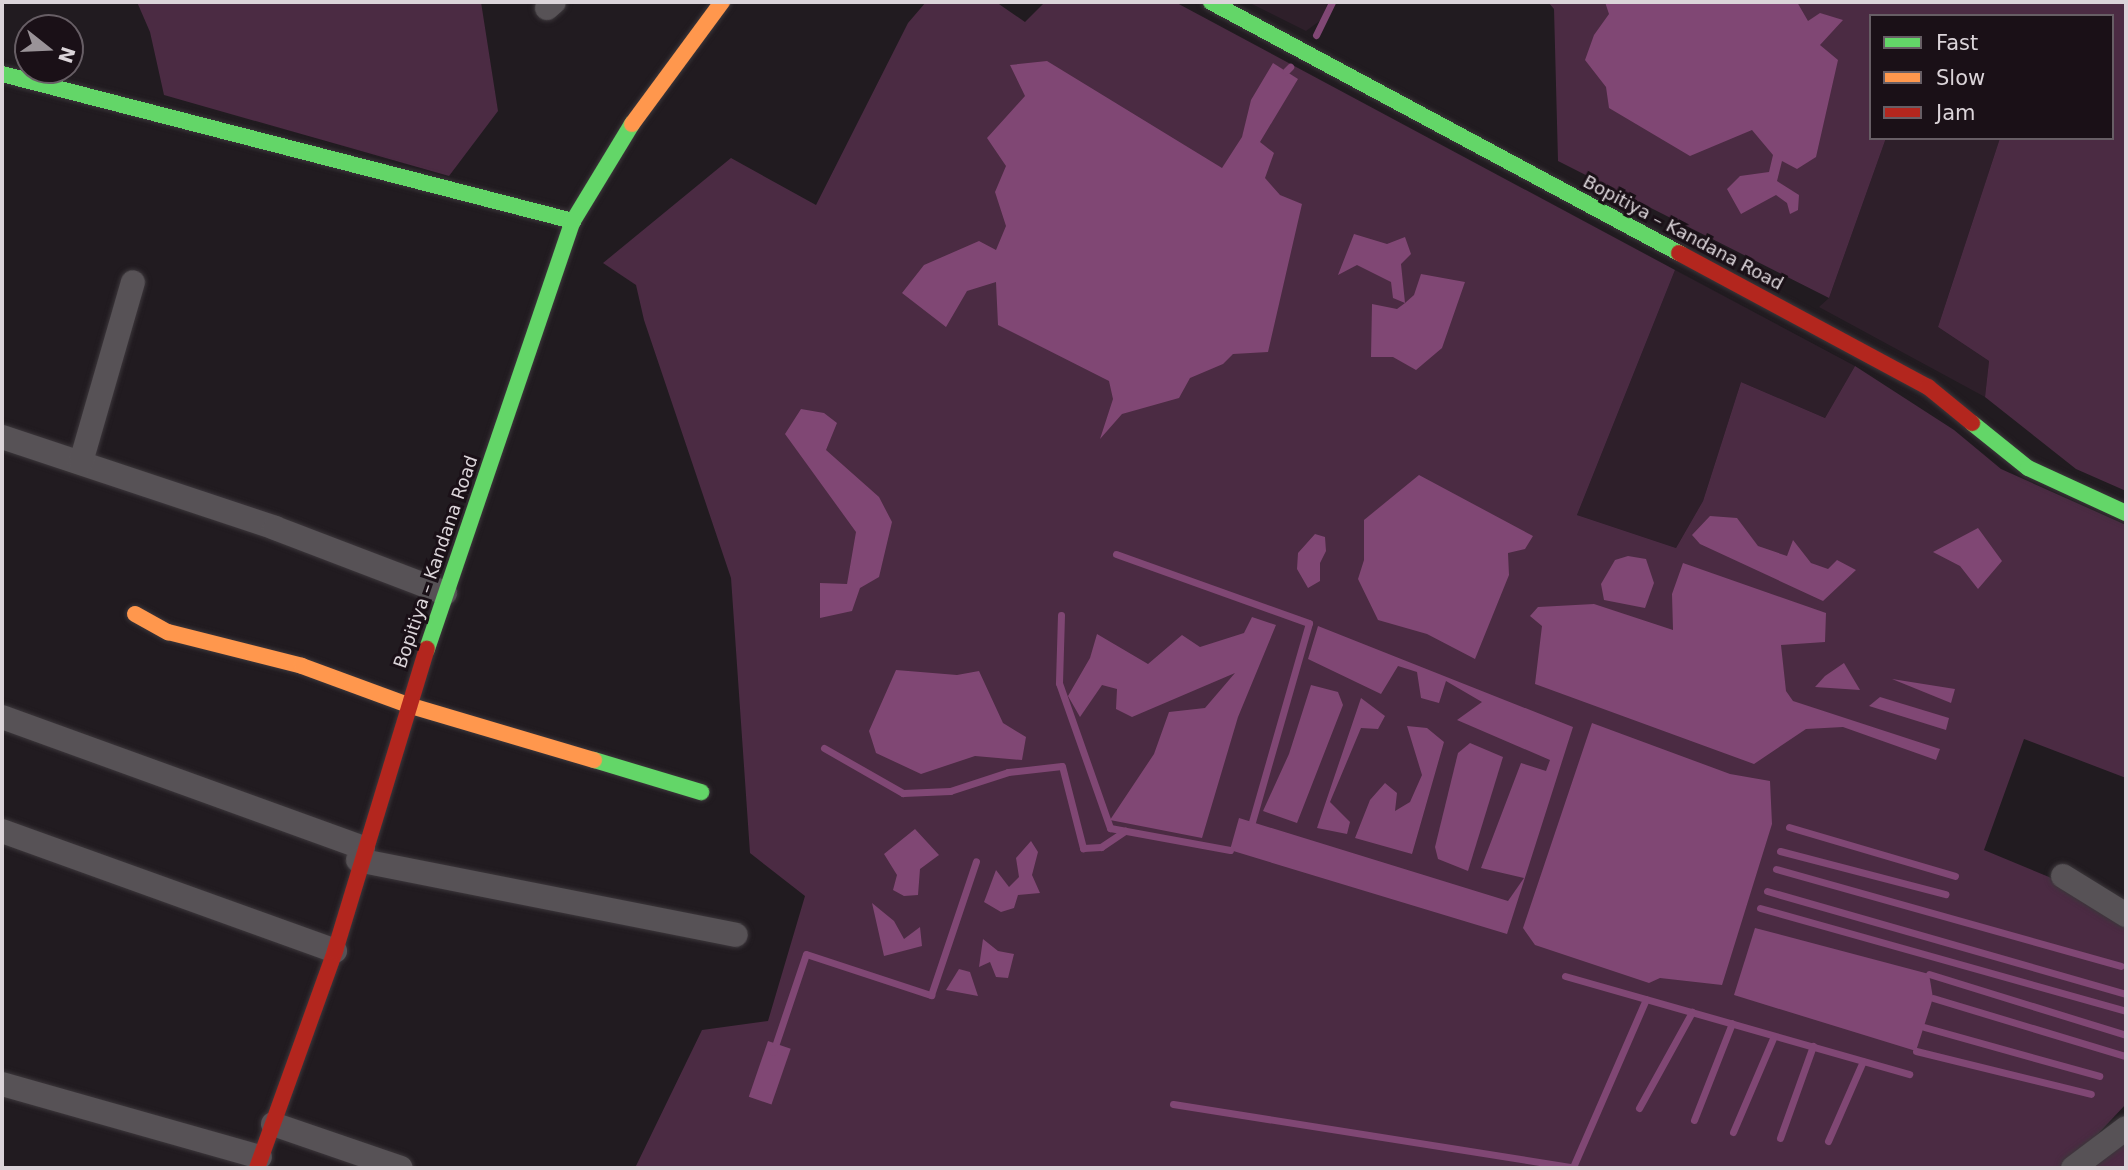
<!DOCTYPE html>
<meta charset="utf-8">
<style>
body{margin:0}
#map{position:relative;width:2128px;height:1170px;overflow:hidden;background:#211b20;font-family:"DejaVu Sans",sans-serif}
div>[style]{position:absolute}
.built>*{inset:0;background:#2e1f2a}
.green>*{inset:0;background:#4b2b43}
.water>*{inset:0;background:#804774;transform-origin:0 0}
.stream>*{height:7px;margin:-3.5px;padding:0 3.5px;transform-origin:3.5px;border-radius:3.5px;background:#804774}
.roads{filter:drop-shadow(0 0 2px #3c373b) drop-shadow(0 0 2px #3c373b)}
.street>*{height:24px;margin:-12px;padding:0 12px;transform-origin:12px;border-radius:12px;background:#575256}
.fast>*{height:16px;margin:-8px;padding:0 8px;transform-origin:8px;border-radius:8px;background:#63d668}
.slow>*{height:16px;margin:-8px;padding:0 8px;transform-origin:8px;border-radius:8px;background:#ff974d}
.jam>*{height:16px;margin:-8px;padding:0 8px;transform-origin:8px;border-radius:8px;background:#b3261e}
span{translate:-50% -50%;white-space:nowrap;text-align:center;line-height:1.15;-webkit-text-stroke:6px #1a1017;paint-order:stroke}
.street-label{font-size:18px;color:#dbd4d9}
.frame{position:absolute;inset:0;border:4px solid #dbd4d9;pointer-events:none}
.legend{position:absolute;left:1869px;top:14px;width:245px;height:126px;box-sizing:border-box;background:#1a1017;border:2px solid #675e65;margin:0;padding:9px 12px;list-style:none;font-size:21px;color:#dbd4d9}
.legend li{display:flex;align-items:center;gap:14px;height:35px}
.legend b{width:35px;border:2px solid #675e65}
.north{position:absolute;left:14px;top:14px;width:70px;height:70px;box-sizing:border-box;background:#1a1017;border:2px solid #675e65;border-radius:50%;rotate:108deg;font-size:19px;font-weight:700;line-height:28px;text-align:center;color:#dbd4d9}
.north::after{content:'';display:block;margin:auto;width:24px;height:32px;background:#9a9398;clip-path:polygon(50% 0,100% 100%,50% 72%,0 100%)}
</style>
<div id="map">
<div class="built">
<div style="clip-path:polygon(1248px 2px,1328px 2px,1321px 20px,1306px 31px)"></div>
<div style="clip-path:polygon(1886px 138px,2000px 138px,1938px 327px,1989px 361px,1985px 397px,1819px 307px,1829px 298px)"></div>
<div style="clip-path:polygon(1675px 270px,1855px 366px,1825px 418px,1741px 382px,1703px 501px,1676px 548px,1577px 515px)"></div>
</div>
<div class="green">
<div style="clip-path:polygon(137px 2px,481px 2px,498px 111px,449px 176px,164px 95px,150px 32px)"></div>
<div style="clip-path:polygon(926px 2px,996px 2px,1025px 22px,1045px 2px,1175px 2px,1675px 270px,1577px 515px,1676px 548px,1703px 501px,1741px 382px,1825px 418px,1855px 366px,1954px 430px,2001px 469px,2126px 525px,2126px 778px,2024px 739px,1984px 850px,2049px 877px,2126px 925px,2126px 1104px,2066px 1168px,635px 1168px,702px 1030px,768px 1021px,805px 896px,750px 853px,731px 578px,644px 320px,636px 285px,603px 263px,731px 158px,816px 205px,908px 23px)"></div>
<div style="clip-path:polygon(1548px 2px,2126px 2px,2126px 491px,2076px 469px,1985px 397px,1989px 361px,1938px 327px,2000px 138px,2112px 138px,2112px 16px,1871px 16px,1871px 138px,1886px 138px,1829px 298px,1558px 161px,1554px 9px)"></div>
<div style="clip-path:polygon(2126px 1143px,2126px 1168px,2093px 1168px)"></div>
</div>
<div class="water">
<div style="clip-path:polygon(1605px 2px,1797px 2px,1808px 21px,1820px 13px,1843px 20px,1820px 45px,1838px 60px,1816px 157px,1797px 169px,1782px 161px,1777px 181px,1799px 195px,1798px 210px,1790px 214px,1787px 203px,1776px 195px,1741px 214px,1727px 189px,1740px 176px,1769px 172px,1773px 155px,1752px 130px,1690px 156px,1609px 108px,1606px 87px,1585px 60px,1594px 35px,1609px 14px)"></div>
<div style="clip-path:polygon(1047px 61px,1222px 168px,1242px 137px,1251px 100px,1273px 63px,1298px 79px,1260px 142px,1274px 153px,1265px 178px,1280px 195px,1302px 204px,1268px 352px,1233px 354px,1223px 364px,1190px 378px,1179px 398px,1122px 414px,1100px 439px,1113px 399px,1109px 381px,998px 325px,996px 282px,967px 291px,946px 327px,902px 293px,924px 265px,979px 241px,996px 250px,1006px 226px,995px 192px,1006px 166px,987px 138px,1025px 96px,1010px 65px)"></div>
<div style="clip-path:polygon(1354px 234px,1387px 244px,1405px 237px,1411px 254px,1401px 264px,1405px 303px,1414px 295px,1421px 274px,1465px 282px,1442px 348px,1416px 370px,1393px 357px,1371px 357px,1372px 304px,1397px 309px,1405px 303px,1393px 298px,1391px 282px,1357px 265px,1338px 275px)"></div>
<div style="clip-path:polygon(801px 409px,824px 413px,837px 423px,826px 450px,879px 497px,892px 522px,879px 577px,860px 588px,852px 611px,820px 618px,820px 583px,847px 584px,856px 532px,785px 434px)"></div>
<div style="clip-path:polygon(1419px 475px,1533px 536px,1525px 549px,1508px 553px,1509px 575px,1475px 659px,1427px 634px,1378px 620px,1358px 579px,1364px 560px,1364px 520px)"></div>
<div style="clip-path:polygon(1710px 516px,1737px 518px,1758px 546px,1787px 556px,1793px 540px,1811px 563px,1828px 569px,1837px 560px,1856px 570px,1823px 601px,1700px 544px,1692px 535px)"></div>
<div style="clip-path:polygon(1978px 528px,2002px 561px,1978px 589px,1960px 566px,1933px 552px)"></div>
<div style="clip-path:polygon(1315px 534px,1325px 537px,1326px 551px,1320px 563px,1320px 581px,1308px 588px,1297px 569px,1298px 553px)"></div>
<div style="clip-path:polygon(1628px 556px,1646px 559px,1654px 583px,1645px 608px,1604px 600px,1601px 584px,1615px 560px)"></div>
<div style="clip-path:polygon(1683px 563px,1826px 613px,1825px 642px,1781px 645px,1786px 691px,1793px 701px,1940px 749px,1936px 760px,1843px 727px,1806px 729px,1754px 764px,1535px 684px,1542px 626px,1530px 616px,1538px 607px,1594px 604px,1673px 630px,1672px 594px)"></div>
<div style="clip-path:polygon(1252px 617px,1276px 625px,1238px 717px,1202px 838px,1110px 820px,1154px 754px,1169px 712px,1205px 708px,1235px 673px,1132px 717px,1116px 709px,1117px 689px,1102px 685px,1080px 717px,1068px 696px,1090px 658px,1097px 634px,1148px 664px,1182px 635px,1200px 647px,1244px 633px)"></div>
<div style="clip-path:polygon(1318px 626px,1573px 727px,1507px 934px,1230px 850px,1239px 818px,1508px 901px,1524px 878px,1481px 868px,1521px 763px,1546px 771px,1550px 760px,1457px 720px,1482px 702px,1446px 681px,1439px 703px,1421px 698px,1417px 672px,1398px 666px,1381px 694px,1308px 659px)"></div>
<div style="clip-path:polygon(1844px 663px,1860px 690px,1815px 687px,1825px 676px)"></div>
<div style="clip-path:polygon(896px 670px,957px 675px,979px 671px,1003px 723px,1026px 737px,1022px 760px,975px 756px,921px 774px,876px 753px,869px 731px)"></div>
<div style="clip-path:polygon(1892px 679px,1955px 689px,1951px 703px)"></div>
<div style="clip-path:polygon(1311px 685px,1338px 692px,1343px 705px,1297px 823px,1263px 811px,1289px 754px)"></div>
<div style="clip-path:polygon(1880px 697px,1949px 718px,1946px 730px,1869px 706px)"></div>
<div style="clip-path:polygon(1361px 698px,1385px 716px,1378px 729px,1361px 728px,1330px 802px,1350px 822px,1347px 834px,1317px 828px)"></div>
<div style="clip-path:polygon(1592px 723px,1730px 774px,1770px 781px,1772px 824px,1722px 985px,1660px 978px,1649px 983px,1535px 945px,1523px 928px)"></div>
<div style="clip-path:polygon(1407px 726px,1427px 728px,1444px 742px,1412px 854px,1355px 838px,1370px 800px,1385px 783px,1397px 793px,1395px 811px,1410px 802px,1422px 775px)"></div>
<div style="clip-path:polygon(1470px 743px,1503px 757px,1468px 871px,1438px 859px,1435px 847px,1458px 753px)"></div>
<div style="clip-path:polygon(915px 829px,939px 855px,920px 869px,918px 895px,904px 896px,893px 890px,897px 875px,884px 854px)"></div>
<div style="clip-path:polygon(1031px 841px,1038px 852px,1032px 875px,1040px 893px,1018px 895px,1014px 908px,1001px 912px,984px 902px,996px 870px,1009px 887px,1019px 877px,1016px 858px)"></div>
<div style="clip-path:polygon(872px 903px,894px 921px,904px 939px,920px 927px,922px 946px,884px 956px)"></div>
<div style="clip-path:polygon(1755px 928px,1929px 974px,1933px 998px,1916px 1051px,1734px 995px)"></div>
<div style="clip-path:polygon(983px 939px,998px 951px,1014px 954px,1008px 978px,996px 977px,990px 962px,979px 967px)"></div>
<div style="clip-path:polygon(959px 969px,970px 972px,978px 996px,946px 990px)"></div>
<div style="left:768px;top:1041px;width:24px;height:59px;rotate:19deg"></div>
</div>
<div class="stream">
<div style="left:1316px;top:35px;width:37px;rotate:-64deg"></div>
<div style="left:1286px;top:71px;width:6px;rotate:-45deg"></div>
<div style="left:1116px;top:554px;width:205px;rotate:19.7deg"></div>
<div style="left:1309px;top:623px;width:207px;rotate:106deg"></div>
<div style="left:1061px;top:615px;width:68px;rotate:91.7deg"></div>
<div style="left:1059px;top:683px;width:154px;rotate:70.6deg"></div>
<div style="left:1110px;top:828px;width:122px;rotate:10.4deg"></div>
<div style="left:824px;top:748px;width:91px;rotate:29.7deg"></div>
<div style="left:903px;top:793px;width:47px;rotate:-2.4deg"></div>
<div style="left:950px;top:791px;width:61px;rotate:-18.1deg"></div>
<div style="left:1008px;top:772px;width:54px;rotate:-6.3deg"></div>
<div style="left:1062px;top:766px;width:85px;rotate:75.6deg"></div>
<div style="left:1083px;top:848px;width:18px;rotate:-3deg"></div>
<div style="left:1101px;top:847px;width:29px;rotate:-34deg"></div>
<div style="left:1789px;top:827px;width:173px;rotate:16.4deg"></div>
<div style="left:1780px;top:851px;width:171px;rotate:14.6deg"></div>
<div style="left:1776px;top:869px;width:358px;rotate:15.7deg"></div>
<div style="left:1767px;top:891px;width:373px;rotate:16deg"></div>
<div style="left:1760px;top:908px;width:380px;rotate:15.7deg"></div>
<div style="left:1929px;top:974px;width:206px;rotate:17.2deg"></div>
<div style="left:1565px;top:976px;width:358px;rotate:15.9deg"></div>
<div style="left:1933px;top:998px;width:201px;rotate:16.8deg"></div>
<div style="left:1924px;top:1027px;width:182px;rotate:15.6deg"></div>
<div style="left:1916px;top:1051px;width:180px;rotate:13.8deg"></div>
<div style="left:773px;top:1052px;width:103px;rotate:-71.4deg"></div>
<div style="left:806px;top:954px;width:132px;rotate:18.2deg"></div>
<div style="left:931px;top:995px;width:141px;rotate:-71.4deg"></div>
<div style="left:1173px;top:1104px;width:405px;rotate:9deg"></div>
<div style="left:1573px;top:1167px;width:183px;rotate:-66.5deg"></div>
<div style="left:1639px;top:1108px;width:110px;rotate:-61.1deg"></div>
<div style="left:1694px;top:1120px;width:104px;rotate:-68.6deg"></div>
<div style="left:1733px;top:1132px;width:104px;rotate:-66.9deg"></div>
<div style="left:1780px;top:1138px;width:98px;rotate:-70.3deg"></div>
<div style="left:1828px;top:1141px;width:87px;rotate:-66.4deg"></div>
</div>
<div class="roads">
<div class="street">
<div style="left:547px;top:8px;width:9px;rotate:-41deg"></div>
<div style="left:2px;top:437px;width:288px;rotate:18.4deg"></div>
<div style="left:275px;top:528px;width:182px;rotate:20.9deg"></div>
<div style="left:81px;top:462px;width:187px;rotate:-73.9deg"></div>
<div style="left:2px;top:717px;width:384px;rotate:19.9deg"></div>
<div style="left:2px;top:831px;width:354px;rotate:19.8deg"></div>
<div style="left:358px;top:860px;width:385px;rotate:11.2deg"></div>
<div style="left:2063px;top:876px;width:74px;rotate:31.8deg"></div>
<div style="left:2px;top:1084px;width:268px;rotate:15.8deg"></div>
<div style="left:273px;top:1124px;width:135px;rotate:19deg"></div>
<div style="left:2073px;top:1168px;width:66px;rotate:-37deg"></div>
</div>
<div class="fast">
<div style="left:1211px;top:2px;width:531px;rotate:28.21deg"></div>
<div style="left:2px;top:74px;width:590px;rotate:14.44deg"></div>
<div style="left:1972px;top:423px;width:72px;rotate:38.8deg"></div>
<div style="left:2028px;top:468px;width:108px;rotate:24.7deg"></div>
<div style="left:427px;top:649px;width:452px;rotate:-71.2deg"></div>
<div style="left:573px;top:221px;width:114px;rotate:-58.7deg"></div>
<div style="left:594px;top:760px;width:112px;rotate:16.7deg"></div>
</div>
<div class="slow">
<div style="left:632px;top:124px;width:152px;rotate:-53.6deg"></div>
<div style="left:135px;top:614px;width:38px;rotate:29deg"></div>
<div style="left:168px;top:632px;width:138px;rotate:14.2deg"></div>
<div style="left:302px;top:666px;width:113px;rotate:20.2deg"></div>
<div style="left:408px;top:705px;width:194px;rotate:16.5deg"></div>
</div>
<div class="jam">
<div style="left:1679px;top:253px;width:283px;rotate:28.3deg"></div>
<div style="left:1928px;top:387px;width:57px;rotate:39.3deg"></div>
<div style="left:257px;top:1168px;width:231px;rotate:-70.2deg"></div>
<div style="left:335px;top:951px;width:316px;rotate:-73.1deg"></div>
</div>
</div>
<div class="street-label">
<span style="left:1683px;top:233px;rotate:28deg">Bopitiya – Kandana Road</span>
<span style="left:436px;top:562px;rotate:-71deg">Bopitiya – Kandana Road</span>
</div>
<div class="frame"></div>
<ul class="legend">
<li><b style="height:9px;background:#63d668"></b>Fast</li>
<li><b style="height:9px;background:#ff974d"></b>Slow</li>
<li><b style="height:9px;background:#b3261e"></b>Jam</li>
</ul>
<div class="north">N</div>
</div>
